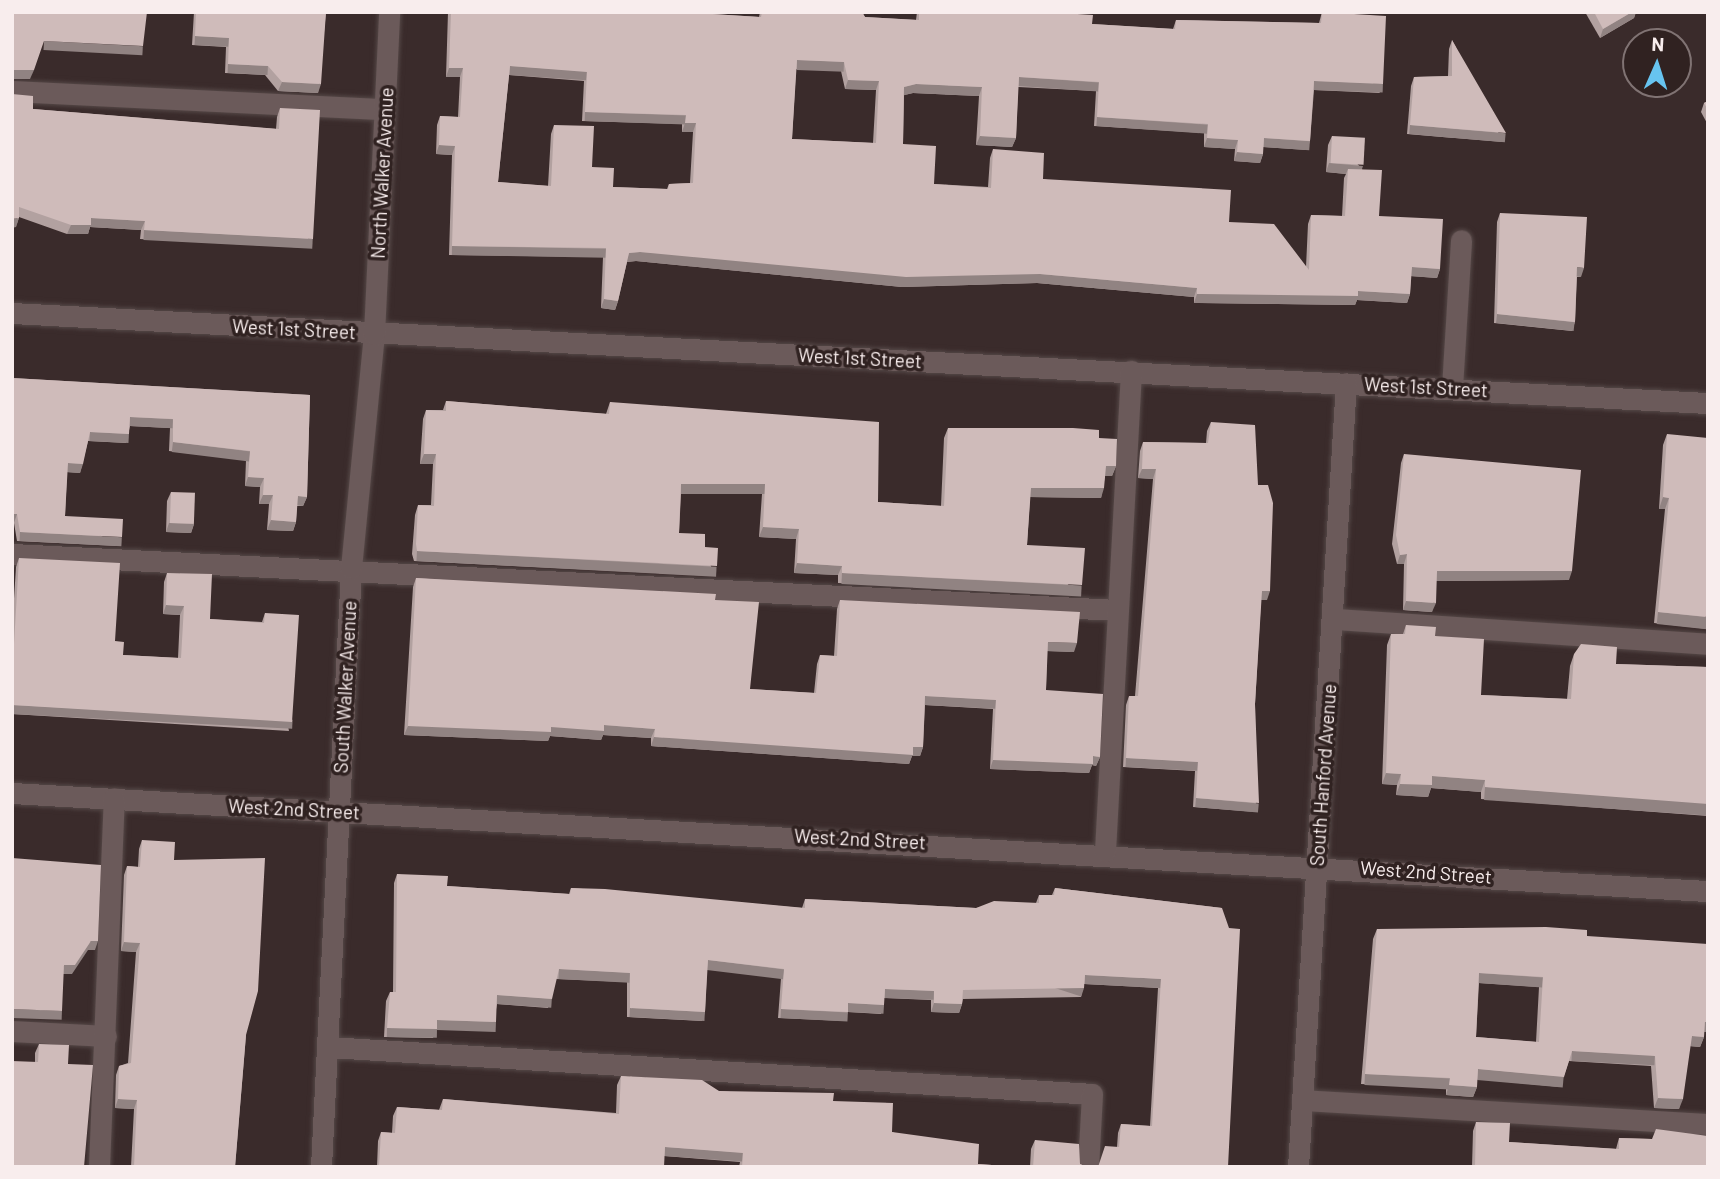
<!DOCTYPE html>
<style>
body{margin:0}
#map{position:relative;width:1720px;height:1179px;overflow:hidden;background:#3a2b2b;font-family:Barlow,sans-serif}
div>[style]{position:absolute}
.roads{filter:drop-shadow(0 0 2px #554847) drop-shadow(0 0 2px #554847)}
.minor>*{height:21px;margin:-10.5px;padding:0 10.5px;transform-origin:10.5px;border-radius:10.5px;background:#6b5a5a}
.wall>*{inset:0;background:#b2a1a0}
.shaded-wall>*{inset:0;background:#918382;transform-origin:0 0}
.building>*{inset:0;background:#cfbbba;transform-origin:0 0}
span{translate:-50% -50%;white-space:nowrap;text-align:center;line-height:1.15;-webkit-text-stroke:7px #302221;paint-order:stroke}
.street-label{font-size:19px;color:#f8eded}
.frame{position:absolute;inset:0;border:14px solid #f8eded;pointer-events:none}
.north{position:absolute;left:1622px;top:28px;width:70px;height:70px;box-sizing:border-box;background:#302221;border:2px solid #807373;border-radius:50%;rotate:3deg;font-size:19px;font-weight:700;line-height:28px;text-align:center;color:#f8eded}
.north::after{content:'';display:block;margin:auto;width:24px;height:32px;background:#67c4f0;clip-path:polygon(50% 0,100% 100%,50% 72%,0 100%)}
</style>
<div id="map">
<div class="roads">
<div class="minor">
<div style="left:12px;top:91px;width:373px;rotate:2.8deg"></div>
<div style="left:12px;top:313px;width:1698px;rotate:3.04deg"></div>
<div style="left:1452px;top:388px;width:148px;rotate:-86.5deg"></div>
<div style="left:12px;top:554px;width:1107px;rotate:2.9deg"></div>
<div style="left:1335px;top:619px;width:374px;rotate:3.8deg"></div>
<div style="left:12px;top:793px;width:1699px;rotate:3.31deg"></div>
<div style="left:1105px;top:851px;width:481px;rotate:-86.9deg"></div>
<div style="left:12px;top:1031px;width:94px;rotate:3deg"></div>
<div style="left:329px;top:1047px;width:764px;rotate:3.52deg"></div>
<div style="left:1092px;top:1094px;width:73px;rotate:93.1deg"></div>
<div style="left:1302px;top:1100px;width:407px;rotate:3.4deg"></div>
<div style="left:99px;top:1167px;width:369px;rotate:-87.7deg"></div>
<div style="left:321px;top:1167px;width:600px;rotate:-87.13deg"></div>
<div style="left:351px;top:568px;width:235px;rotate:-84.4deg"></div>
<div style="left:374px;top:334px;width:322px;rotate:-87.3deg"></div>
<div style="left:1298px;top:1167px;width:785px;rotate:-86.5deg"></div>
</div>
</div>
<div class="wall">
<div style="clip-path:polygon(194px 12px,326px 12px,318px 93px,278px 91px,265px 75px,225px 73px,226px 47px,192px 45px)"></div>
<div style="clip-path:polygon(evenodd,448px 12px,713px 12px,712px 14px,759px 17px,760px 12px,862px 12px,865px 17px,916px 20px,917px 12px,1046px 12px,1092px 24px,1173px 29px,1176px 20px,1319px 23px,1322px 12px,1380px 93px,1314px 90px,1310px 141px,1307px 150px,1263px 147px,1263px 154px,1260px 163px,1234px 161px,1235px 149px,1204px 147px,1204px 133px,1094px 126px,1096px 91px,1018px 87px,1016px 138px,1012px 147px,976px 145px,979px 96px,913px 93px,904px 95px,903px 144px,934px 184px,988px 187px,990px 158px,993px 149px,1043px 179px,1229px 222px,1306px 267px,1308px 224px,1311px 215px,1342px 216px,1344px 178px,1346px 174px,1326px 172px,1328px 145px,1332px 136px,1362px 169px,1379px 216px,1440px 269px,1437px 278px,1411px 276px,1410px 294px,1407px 303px,1357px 300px,1355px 305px,1194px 303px,1194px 297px,1037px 283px,902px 287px,636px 261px,627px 262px,618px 301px,615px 310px,601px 308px,603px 257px,449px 255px,452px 155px,436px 154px,437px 125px,440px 116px,458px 117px,460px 77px,446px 77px,448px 12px,796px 69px,841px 71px,845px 89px,876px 90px,873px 143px,792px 139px,796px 69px,448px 12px,509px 75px,584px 81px,582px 121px,682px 124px,682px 132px,693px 132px,690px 183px,669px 184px,667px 189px,613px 187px,592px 167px,554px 125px,551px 134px,548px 186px,498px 182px,509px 75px)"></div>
<div style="clip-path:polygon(1585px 12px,1636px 12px,1634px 18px,1600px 38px)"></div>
<div style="clip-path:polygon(1452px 40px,1503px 142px,1407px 134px,1411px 86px,1414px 77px,1448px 76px,1449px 49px)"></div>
<div style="clip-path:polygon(1708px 101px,1708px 125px,1701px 112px,1704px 103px)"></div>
<div style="clip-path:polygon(280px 108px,310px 248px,140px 239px,141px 230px,90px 227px,88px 234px,67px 234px,19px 217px,16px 227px,33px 109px,276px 129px,277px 117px)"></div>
<div style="clip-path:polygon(1500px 213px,1581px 277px,1577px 277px,1575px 322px,1572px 331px,1494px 323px,1497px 222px)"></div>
<div style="clip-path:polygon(12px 378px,310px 395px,307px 497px,303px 506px,297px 506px,296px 522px,293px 531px,267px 530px,269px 504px,259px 504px,260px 487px,245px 486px,246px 460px,169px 451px,170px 428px,130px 426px,126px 443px,88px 441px,80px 473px,67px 472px,65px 516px,119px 546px,17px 541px,14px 523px)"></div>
<div style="clip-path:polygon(446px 401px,606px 414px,610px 402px,878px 502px,941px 506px,944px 438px,948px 428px,1099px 438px,1116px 466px,1112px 476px,1105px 476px,1101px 498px,1030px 497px,1027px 545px,1079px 595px,838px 583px,838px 575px,794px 573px,796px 539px,759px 537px,762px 494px,681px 494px,679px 533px,705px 547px,714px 576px,414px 561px,412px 554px,415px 515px,418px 505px,431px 505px,433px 464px,420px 464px,423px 419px,426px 410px,443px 410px)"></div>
<div style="clip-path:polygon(1211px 422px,1258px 485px,1267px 600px,1261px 600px,1255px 704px,1256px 812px,1193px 807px,1195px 771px,1123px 767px,1126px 705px,1129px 696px,1135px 696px,1153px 479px,1138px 478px,1140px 451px,1143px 442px,1206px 443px,1207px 431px)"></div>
<div style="clip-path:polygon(1667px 434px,1708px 629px,1654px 623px,1665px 509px,1659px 509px,1663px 445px)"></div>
<div style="clip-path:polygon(1404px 454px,1569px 580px,1436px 581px,1432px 612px,1403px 610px,1404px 564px,1397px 564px,1392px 544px,1401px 463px)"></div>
<div style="clip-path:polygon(171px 492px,194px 524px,191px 533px,166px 532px,167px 501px)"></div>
<div style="clip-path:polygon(19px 558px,115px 641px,123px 655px,178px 658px,180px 615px,163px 614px,164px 582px,167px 573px,210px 619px,262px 622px,265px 613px,289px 731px,12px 714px,12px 630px,16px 567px)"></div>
<div style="clip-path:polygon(416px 578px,715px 600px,750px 689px,814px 693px,817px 664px,820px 655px,834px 656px,837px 609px,840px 600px,1074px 652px,1047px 651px,1046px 690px,1100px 757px,1096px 766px,1092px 765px,1089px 773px,990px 769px,993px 709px,925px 705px,923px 747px,920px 756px,912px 756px,909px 764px,651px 746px,651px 738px,603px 735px,601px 740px,550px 736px,548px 741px,404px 735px,413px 587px)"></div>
<div style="clip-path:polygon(1406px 625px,1435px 636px,1481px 695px,1567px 699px,1570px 666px,1574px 654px,1616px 664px,1708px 667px,1708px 816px,1481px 799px,1481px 792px,1431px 788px,1428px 797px,1396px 795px,1397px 785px,1382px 784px,1387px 645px,1391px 634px,1403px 634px)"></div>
<div style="clip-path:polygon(142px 840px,174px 860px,246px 1035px,235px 1167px,131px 1167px,134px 1109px,115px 1108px,116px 1075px,119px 1066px,128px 1063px,136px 952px,121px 951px,124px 875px,127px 866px,138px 867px,139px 849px)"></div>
<div style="clip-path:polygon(397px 874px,447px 886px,569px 894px,571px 888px,802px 908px,805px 899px,976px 908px,1036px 903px,1039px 895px,1052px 895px,1055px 888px,1222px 908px,1228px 1167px,1117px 1147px,1118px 1133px,1121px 1124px,1150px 1126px,1158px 988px,1084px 984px,1081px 997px,963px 999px,962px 1004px,959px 1013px,931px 1012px,931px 1000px,884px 998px,884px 1005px,881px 1014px,848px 1012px,844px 1021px,778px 1018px,781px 978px,707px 969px,705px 1012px,702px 1021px,627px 1017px,627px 982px,556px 979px,548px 1008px,497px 1004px,492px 1031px,437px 1029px,433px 1038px,384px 1037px,386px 1001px,390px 992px,393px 992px,394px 883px)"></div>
<div style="clip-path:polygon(evenodd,1377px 929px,1587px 936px,1704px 1032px,1704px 1037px,1700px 1047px,1690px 1046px,1679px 1109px,1654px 1108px,1651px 1066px,1569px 1061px,1560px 1087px,1477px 1079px,1477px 1087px,1473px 1097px,1446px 1095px,1446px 1088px,1361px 1084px,1373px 939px,1377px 929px,1479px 983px,1539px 987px,1536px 1042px,1476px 1037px,1479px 983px)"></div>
<div style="clip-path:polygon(39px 1044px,68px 1064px,35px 1062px,35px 1053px)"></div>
<div style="clip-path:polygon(621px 1076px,719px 1091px,833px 1101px,892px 1132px,978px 1164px,1020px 1167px,739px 1167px,740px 1162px,664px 1156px,664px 1167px,377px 1167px,378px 1141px,381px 1132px,392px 1133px,393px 1116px,397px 1107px,439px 1110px,443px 1099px,616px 1113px,617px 1085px)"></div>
<div style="clip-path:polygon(1476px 1122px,1509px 1142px,1616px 1149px,1619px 1138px,1652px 1139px,1708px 1167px,1472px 1167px,1473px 1131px)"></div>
<div style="clip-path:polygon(1035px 1140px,1080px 1164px,1087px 1167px,1030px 1167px,1031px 1149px)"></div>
</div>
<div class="shaded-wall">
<div style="clip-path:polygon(1632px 12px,1636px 12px,1634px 18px,1600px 38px,1603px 29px)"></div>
<div style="left:195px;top:36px;width:34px;height:9px;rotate:3deg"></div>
<div style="left:44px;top:41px;width:99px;height:9px;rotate:3deg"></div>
<div style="left:797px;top:60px;width:47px;height:10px;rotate:2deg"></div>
<div style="left:228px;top:64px;width:40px;height:9px;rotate:3deg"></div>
<div style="left:510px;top:66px;width:77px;height:9px;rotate:4deg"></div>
<div style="clip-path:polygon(449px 68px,463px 68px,460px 77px,446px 77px)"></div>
<div style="clip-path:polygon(12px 70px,34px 70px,30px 79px,12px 79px)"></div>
<div style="left:1019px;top:77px;width:80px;height:9px;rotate:4deg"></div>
<div style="clip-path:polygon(848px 80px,879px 81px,876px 90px,845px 89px)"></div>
<div style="left:1314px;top:81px;width:69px;height:9px;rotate:2deg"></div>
<div style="clip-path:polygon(282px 82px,321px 84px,318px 93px,278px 91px)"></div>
<div style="clip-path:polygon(916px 84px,982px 87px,979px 96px,913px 93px,901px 96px,904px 87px)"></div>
<div style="left:585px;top:112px;width:101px;height:9px;rotate:2deg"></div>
<div style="left:1097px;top:117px;width:111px;height:9px;rotate:4deg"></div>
<div style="clip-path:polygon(685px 123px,696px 123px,693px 132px,682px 132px)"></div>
<div style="left:1410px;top:125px;width:96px;height:9px;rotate:5deg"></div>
<div style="clip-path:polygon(980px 136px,1016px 138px,1012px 147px,976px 145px)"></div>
<div style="clip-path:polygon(1207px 138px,1238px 140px,1235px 149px,1204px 147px)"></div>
<div style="left:1264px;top:138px;width:46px;height:9px;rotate:4deg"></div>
<div style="clip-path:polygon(439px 145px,455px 146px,452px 155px,436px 154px)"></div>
<div style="clip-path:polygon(1237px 152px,1263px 154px,1260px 163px,1234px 161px)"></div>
<div style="clip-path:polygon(1329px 163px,1363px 166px,1360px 175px,1348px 169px,1346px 174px,1326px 172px)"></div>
<div style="clip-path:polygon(19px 218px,16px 227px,12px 228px,12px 219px)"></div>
<div style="clip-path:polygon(91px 218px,145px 221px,141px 230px,90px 227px,88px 234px,67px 234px,71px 225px)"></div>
<div style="left:144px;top:230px;width:169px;height:10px;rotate:3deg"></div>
<div style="left:452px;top:246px;width:154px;height:9px;rotate:1deg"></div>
<div style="clip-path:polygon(640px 252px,1040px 274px,1197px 288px,1194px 297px,1037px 283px,902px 287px,636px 261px,626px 262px,629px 253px)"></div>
<div style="clip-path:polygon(1412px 267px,1440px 269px,1437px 278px,1409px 276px)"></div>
<div style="clip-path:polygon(1577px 267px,1584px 268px,1581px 277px,1574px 276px)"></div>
<div style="clip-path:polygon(1358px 291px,1410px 294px,1407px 303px,1357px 300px,1355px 305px,1194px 303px,1197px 294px)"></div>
<div style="clip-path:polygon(604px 299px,618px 301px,615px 310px,601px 308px)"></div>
<div style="left:1497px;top:314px;width:78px;height:9px;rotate:6deg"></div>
<div style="left:130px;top:417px;width:43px;height:9px;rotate:3deg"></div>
<div style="left:90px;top:432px;width:39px;height:9px;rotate:3deg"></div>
<div style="left:173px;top:442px;width:78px;height:10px;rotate:7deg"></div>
<div style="clip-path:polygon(424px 454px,436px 454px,433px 464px,420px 464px)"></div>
<div style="clip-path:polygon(68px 463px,83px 464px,80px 473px,65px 472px)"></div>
<div style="clip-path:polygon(1106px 466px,1116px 466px,1112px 476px,1102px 476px)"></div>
<div style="clip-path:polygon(1142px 469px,1156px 469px,1153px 479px,1138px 478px)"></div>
<div style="clip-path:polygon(248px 477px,264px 478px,260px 487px,245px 486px)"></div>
<div style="left:681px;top:484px;width:84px;height:10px"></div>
<div style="clip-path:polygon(1031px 488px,1104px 488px,1101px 498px,1027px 497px)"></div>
<div style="clip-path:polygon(263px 495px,273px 495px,269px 504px,259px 504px)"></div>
<div style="clip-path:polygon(298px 496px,307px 497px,303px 506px,295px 505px)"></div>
<div style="clip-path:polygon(1663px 497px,1669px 498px,1665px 509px,1659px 509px)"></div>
<div style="clip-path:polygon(12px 514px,17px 514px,14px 523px,12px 523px)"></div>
<div style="clip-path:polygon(271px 520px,296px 522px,293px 531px,267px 530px)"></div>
<div style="clip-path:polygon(169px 523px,194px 524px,191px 533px,166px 532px)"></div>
<div style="clip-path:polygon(763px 527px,799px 529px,796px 539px,759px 537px)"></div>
<div style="left:20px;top:532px;width:102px;height:9px;rotate:3deg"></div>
<div style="left:417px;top:551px;width:300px;height:10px;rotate:3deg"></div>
<div style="clip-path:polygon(1407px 554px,1404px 564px,1397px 564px,1400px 555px)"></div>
<div style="clip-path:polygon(797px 563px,842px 566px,838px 575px,794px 573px)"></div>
<div style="clip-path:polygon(1437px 571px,1572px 571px,1569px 580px,1434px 581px)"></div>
<div style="left:842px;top:573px;width:240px;height:11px;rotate:3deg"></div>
<div style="clip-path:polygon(1262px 591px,1270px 591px,1267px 600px,1259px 600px)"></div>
<div style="clip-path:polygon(1406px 601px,1436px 603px,1432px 612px,1403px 610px)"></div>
<div style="clip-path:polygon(166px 605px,184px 606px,180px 615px,163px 614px)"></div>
<div style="left:1658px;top:612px;width:50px;height:12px;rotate:6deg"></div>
<div style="clip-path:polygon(1048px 642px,1077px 643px,1074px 652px,1045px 651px)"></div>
<div style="left:925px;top:696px;width:71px;height:9px;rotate:3deg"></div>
<div style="left:12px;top:705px;width:281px;height:9px;rotate:3deg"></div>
<div style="clip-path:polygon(604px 725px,655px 729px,651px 738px,603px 735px,601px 740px,550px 736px,548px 741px,404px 735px,408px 726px,551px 727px)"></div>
<div style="clip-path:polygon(654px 737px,923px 747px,920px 756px,912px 756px,909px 764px,651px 746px)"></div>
<div style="clip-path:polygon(1093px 756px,1100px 757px,1096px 766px,1092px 765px,1089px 773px,990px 769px,993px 760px)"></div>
<div style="left:1126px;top:758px;width:72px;height:9px;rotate:3deg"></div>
<div style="clip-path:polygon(1386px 773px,1401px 774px,1397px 785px,1382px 784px)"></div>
<div style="clip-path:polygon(1432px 776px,1485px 780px,1481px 792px,1431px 788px,1428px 797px,1396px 795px,1400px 784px)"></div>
<div style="left:1485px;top:787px;width:224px;height:13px;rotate:4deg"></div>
<div style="left:1196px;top:798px;width:63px;height:9px;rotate:5deg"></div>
<div style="clip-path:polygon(91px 941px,98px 941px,95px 950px,88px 950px,72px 974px,61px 974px,64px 965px)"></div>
<div style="clip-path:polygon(124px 942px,140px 943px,136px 952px,121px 951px)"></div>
<div style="left:708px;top:960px;width:77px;height:10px;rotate:7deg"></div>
<div style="left:559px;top:969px;width:71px;height:10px;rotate:3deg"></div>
<div style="left:1479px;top:973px;width:64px;height:10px;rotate:4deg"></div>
<div style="left:1085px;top:975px;width:76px;height:9px;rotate:3deg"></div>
<div style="left:1084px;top:988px;width:9px;height:121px;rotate:108deg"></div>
<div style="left:885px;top:989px;width:49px;height:9px;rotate:2deg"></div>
<div style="left:497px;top:995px;width:55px;height:9px;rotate:4deg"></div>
<div style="left:848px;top:1003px;width:36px;height:9px;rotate:3deg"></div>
<div style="clip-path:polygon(934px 1003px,962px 1004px,959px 1013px,931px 1012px)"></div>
<div style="left:630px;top:1008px;width:75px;height:9px;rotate:3deg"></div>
<div style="left:12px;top:1009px;width:50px;height:9px;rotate:2deg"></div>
<div style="left:781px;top:1009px;width:67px;height:9px;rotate:3deg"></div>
<div style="left:437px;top:1020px;width:59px;height:10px;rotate:2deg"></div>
<div style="clip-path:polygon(1705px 1022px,1708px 1022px,1708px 1032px,1701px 1032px)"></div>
<div style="left:387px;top:1028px;width:50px;height:9px;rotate:1deg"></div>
<div style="clip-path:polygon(1692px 1036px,1704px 1037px,1700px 1047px,1688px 1046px)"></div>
<div style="left:1572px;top:1051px;width:83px;height:10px;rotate:3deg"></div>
<div style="left:1478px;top:1069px;width:86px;height:11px;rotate:5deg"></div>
<div style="left:1365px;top:1074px;width:85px;height:11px;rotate:3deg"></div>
<div style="clip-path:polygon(1449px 1085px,1477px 1087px,1473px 1097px,1446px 1095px)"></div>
<div style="clip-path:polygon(1658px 1098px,1683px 1099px,1679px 1109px,1654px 1108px)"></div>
<div style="clip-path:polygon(118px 1099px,137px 1100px,134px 1109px,115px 1108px)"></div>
<div style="left:665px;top:1147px;width:78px;height:9px;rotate:4deg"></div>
</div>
<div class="building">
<div style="clip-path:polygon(12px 12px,147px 12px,143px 46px,44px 41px,34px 70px,12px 70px)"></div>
<div style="clip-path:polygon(196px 12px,326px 12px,321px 84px,282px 82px,268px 66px,228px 64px,229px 38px,195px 36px)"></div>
<div style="clip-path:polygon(evenodd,451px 12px,713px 12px,712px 14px,761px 17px,762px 12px,862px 12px,865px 17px,919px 20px,919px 12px,1046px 12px,1093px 15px,1092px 24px,1175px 29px,1176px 20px,1321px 23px,1322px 12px,1386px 16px,1383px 84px,1314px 81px,1310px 141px,1264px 138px,1263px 154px,1237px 152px,1238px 140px,1207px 138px,1208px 124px,1097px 117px,1099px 82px,1019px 77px,1016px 138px,980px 136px,982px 87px,916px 84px,904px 87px,903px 144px,936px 146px,934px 184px,991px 188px,993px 149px,1044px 153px,1043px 179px,1231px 190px,1229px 222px,1274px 224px,1309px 270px,1311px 215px,1345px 216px,1348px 169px,1382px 170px,1379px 216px,1443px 219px,1440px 269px,1412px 267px,1410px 294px,1358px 291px,1358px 296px,1197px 294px,1197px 288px,1040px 274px,906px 277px,640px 252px,629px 253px,618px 301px,604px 299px,606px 248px,452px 246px,455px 146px,439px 145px,440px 116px,460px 117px,463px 68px,449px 68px,451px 12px,797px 60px,844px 62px,848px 80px,879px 81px,876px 143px,792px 139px,797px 60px,451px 12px,510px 66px,587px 72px,585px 112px,686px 115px,685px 123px,696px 123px,693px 183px,669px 184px,668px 189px,613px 187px,614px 168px,592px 167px,594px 126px,554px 125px,551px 186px,498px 182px,510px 66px)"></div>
<div style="clip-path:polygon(1594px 12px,1632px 12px,1603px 29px)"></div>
<div style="clip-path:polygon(1452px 40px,1506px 133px,1410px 125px,1414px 77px,1452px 76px)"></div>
<div style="clip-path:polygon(12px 94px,33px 96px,33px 109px,279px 129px,280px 108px,320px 110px,313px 239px,144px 230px,145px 221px,91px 218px,91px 225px,71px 225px,19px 207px,19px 218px,12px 219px)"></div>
<div style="clip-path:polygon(1708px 101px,1708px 110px,1704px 103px)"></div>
<div style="left:1332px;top:136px;width:33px;height:27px;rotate:3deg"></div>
<div style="clip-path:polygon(1500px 213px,1587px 217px,1584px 268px,1577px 267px,1575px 322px,1497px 314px)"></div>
<div style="clip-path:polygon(12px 378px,310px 395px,307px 497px,298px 496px,296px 522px,271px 520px,273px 495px,263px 495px,264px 478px,248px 477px,250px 451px,173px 442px,173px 419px,130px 417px,129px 434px,90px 432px,83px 464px,68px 463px,65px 516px,123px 519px,122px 537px,20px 532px,17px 514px,12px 514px)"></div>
<div style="clip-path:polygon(446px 401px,609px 414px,610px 402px,879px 422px,878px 502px,944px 506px,948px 428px,1073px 428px,1099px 430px,1099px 438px,1117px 439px,1116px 466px,1106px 466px,1104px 488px,1031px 488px,1027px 545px,1085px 548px,1082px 585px,842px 573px,842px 566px,797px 563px,799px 529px,763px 527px,765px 484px,681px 484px,679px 533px,705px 534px,705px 547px,718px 548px,717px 566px,417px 551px,416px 544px,418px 505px,434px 506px,436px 454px,424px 454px,426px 410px,446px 411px)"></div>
<div style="clip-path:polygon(1211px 422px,1255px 425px,1258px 485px,1268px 485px,1273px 503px,1270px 591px,1262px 591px,1255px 704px,1259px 803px,1196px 798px,1198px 762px,1126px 758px,1129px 696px,1138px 696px,1156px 469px,1142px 469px,1143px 442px,1208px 443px)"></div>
<div style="clip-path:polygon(1667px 434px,1708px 438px,1708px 617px,1658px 612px,1669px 498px,1663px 497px)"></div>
<div style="clip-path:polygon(1404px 454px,1581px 470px,1572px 571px,1437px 571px,1436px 603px,1406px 601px,1407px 554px,1400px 555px,1396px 535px)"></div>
<div style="left:171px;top:492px;width:24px;height:31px;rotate:2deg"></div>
<div style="clip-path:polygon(19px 558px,120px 563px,115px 641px,124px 642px,123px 655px,181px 658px,184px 606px,166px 605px,167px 573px,212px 574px,210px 619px,264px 623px,265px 613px,299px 615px,292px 722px,12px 705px,12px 644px,14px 644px)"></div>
<div style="clip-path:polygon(416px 578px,716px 594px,715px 600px,759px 602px,750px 689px,816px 693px,820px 655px,837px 656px,840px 600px,1080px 612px,1077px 643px,1048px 642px,1046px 690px,1103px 694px,1100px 757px,1093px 756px,1093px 764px,993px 760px,996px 700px,925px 696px,923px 747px,913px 747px,913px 755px,654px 737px,655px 729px,604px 725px,604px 731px,551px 727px,551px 732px,408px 726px)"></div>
<div style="clip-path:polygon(1406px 625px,1436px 627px,1435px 636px,1484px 639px,1481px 695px,1571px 699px,1574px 654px,1581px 644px,1617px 647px,1616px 664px,1708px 667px,1708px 804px,1485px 787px,1485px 780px,1432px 776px,1432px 785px,1400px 784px,1401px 774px,1386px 773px,1391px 634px,1405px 634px)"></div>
<div style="clip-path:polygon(142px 840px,175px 842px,174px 860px,265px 858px,258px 991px,246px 1035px,235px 1167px,134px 1167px,137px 1100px,118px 1099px,119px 1066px,131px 1063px,140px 943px,124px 942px,127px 866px,140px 867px)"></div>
<div style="clip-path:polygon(12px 858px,101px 865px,98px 941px,91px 941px,75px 965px,64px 965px,62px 1011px,12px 1009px)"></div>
<div style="clip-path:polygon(397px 874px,448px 876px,447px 886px,570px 894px,571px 888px,605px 889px,805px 908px,805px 899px,976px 908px,994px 901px,1039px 903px,1039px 895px,1054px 895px,1055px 888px,1222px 908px,1229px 928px,1240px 929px,1228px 1167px,1098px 1167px,1105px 1146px,1119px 1147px,1121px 1124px,1152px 1126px,1161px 979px,1085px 975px,1084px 988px,963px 990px,962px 1004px,934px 1003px,934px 991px,885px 989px,884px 1005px,848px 1003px,848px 1012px,781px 1009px,784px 969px,708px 960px,705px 1012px,630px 1008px,630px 973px,559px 969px,552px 999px,497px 995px,496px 1022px,437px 1020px,437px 1029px,387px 1028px,390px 992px,396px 992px)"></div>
<div style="clip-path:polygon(evenodd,1546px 927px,1587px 930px,1587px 936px,1708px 944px,1708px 1022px,1705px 1022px,1704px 1037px,1692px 1036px,1683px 1099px,1658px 1098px,1655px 1056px,1572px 1051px,1564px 1077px,1478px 1069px,1477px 1087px,1449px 1085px,1450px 1078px,1365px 1074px,1377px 929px,1546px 927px,1479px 973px,1543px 977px,1539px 1042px,1476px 1037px,1479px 973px)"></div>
<div style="clip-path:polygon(39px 1044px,69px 1045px,68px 1064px,93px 1065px,84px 1167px,12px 1167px,12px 1061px,38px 1062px)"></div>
<div style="clip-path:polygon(621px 1076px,702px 1080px,719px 1091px,834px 1093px,833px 1101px,893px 1103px,892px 1132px,979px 1144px,978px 1164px,1020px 1167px,742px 1167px,743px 1153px,665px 1147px,664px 1167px,379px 1167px,381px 1132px,395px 1133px,397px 1107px,442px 1110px,443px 1099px,619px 1114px)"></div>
<div style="clip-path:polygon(1476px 1122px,1510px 1123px,1509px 1142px,1619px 1149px,1619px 1138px,1652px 1139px,1656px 1129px,1708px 1136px,1708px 1167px,1475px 1167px)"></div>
<div style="clip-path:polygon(1035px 1140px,1079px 1144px,1080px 1164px,1087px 1167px,1033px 1167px)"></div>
</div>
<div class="street-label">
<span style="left:382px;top:173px;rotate:-87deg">North Walker Avenue</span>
<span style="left:294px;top:329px;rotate:3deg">West 1st Street</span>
<span style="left:860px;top:358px;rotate:3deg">West 1st Street</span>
<span style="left:1426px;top:387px;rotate:3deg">West 1st Street</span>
<span style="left:345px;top:687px;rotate:-87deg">South Walker Avenue</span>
<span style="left:1323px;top:775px;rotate:-86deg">South Hanford Avenue</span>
<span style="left:294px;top:809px;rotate:3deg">West 2nd Street</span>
<span style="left:860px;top:839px;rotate:3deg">West 2nd Street</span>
<span style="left:1426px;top:872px;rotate:4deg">West 2nd Street</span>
</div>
<div class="frame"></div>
<div class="north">N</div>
</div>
